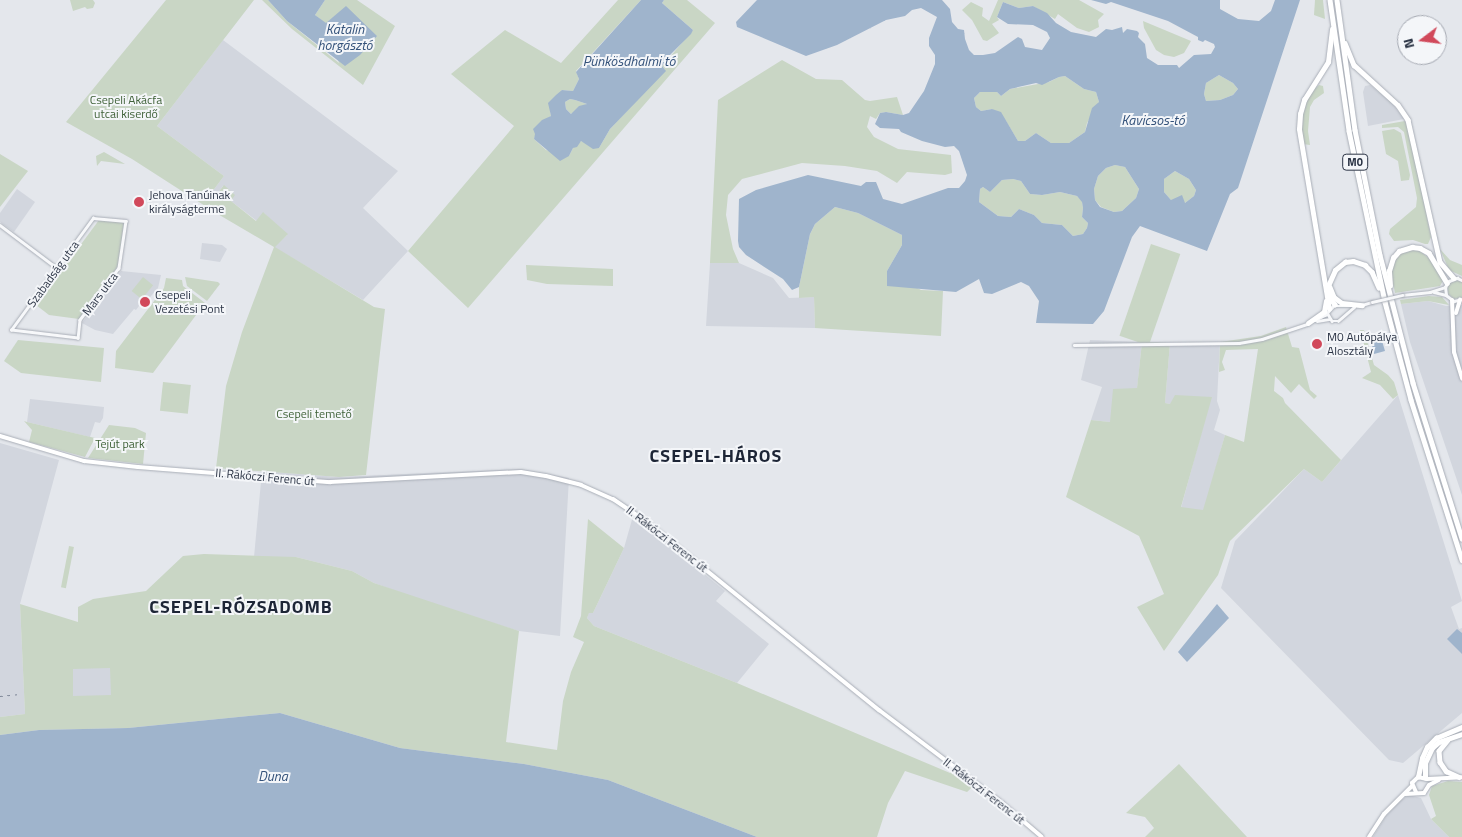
<!DOCTYPE html>
<meta charset="utf-8">
<style>
body{margin:0}
#map{position:relative;width:1462px;height:837px;overflow:hidden;background:#e4e7ec;font-family:"Titillium Web",sans-serif}
div>[style]{position:absolute}
.built>*{inset:0;background:#d2d6de;transform-origin:0 0}
.green>*{inset:0;background:#c9d6c5;transform-origin:0 0}
.water>*{inset:0;background:#9fb4cc}
.roads{filter:drop-shadow(0 0 1px #a9aeb7) drop-shadow(0 0 1px #a9aeb7)}
.minor>*{height:2.5px;margin:-1.25px;padding:0 1.25px;transform-origin:1.25px;border-radius:1.25px;background:#f7f8fa}
.major>*{height:4px;margin:-2px;padding:0 2px;transform-origin:2px;border-radius:2px;background:#fff}
.highway>*{height:4.5px;margin:-2.25px;padding:0 2.25px;transform-origin:2.25px;border-radius:2.25px;background:#fff}
.rail>*{height:1px;margin-top:-0.5px;transform-origin:0;background:repeating-linear-gradient(90deg,#7d8696 0 2.5px,transparent 0 7.5px)}
.bridges{filter:drop-shadow(0 0 1px #a9aeb7) drop-shadow(0 0 1px #a9aeb7)}
.minor-bridge>*{height:2.5px;margin:-1.25px;padding:0 1.25px;transform-origin:1.25px;border-radius:1.25px;background:#f7f8fa}
.dots>*{width:14px;height:14px;translate:-50% -50%;box-sizing:border-box;border:2px solid #f4f6f9;border-radius:50%}
span{translate:-50% -50%;white-space:nowrap;text-align:center;line-height:1.15;-webkit-text-stroke:4px #f4f6f9;paint-order:stroke}
.shield-label span{padding:1px 4px;background:#f4f6f9;border:1px solid;border-radius:4px;-webkit-text-stroke-width:0}
.shield-label{font-size:11px;color:#2b3445;font-weight:700}
.park-label{font-size:12px;color:#3f6138}
.poi-label{font-size:12px;color:#2b3445}
.left{translate:0 -50%;text-align:left}
.street-label{font-size:12px;color:#2b3445}
.water-label{font-size:14px;color:#34527a;font-style:italic}
.district-label{font-size:18px;color:#1d2536;font-weight:700;letter-spacing:1px}
.north{position:absolute;left:1397px;top:15px;width:50px;height:50px;box-sizing:border-box;background:#f4f6f9;border:1px solid #a4a8b1;border-radius:50%;rotate:255deg;font-size:14px;font-weight:700;line-height:20px;text-align:center;color:#2b3445}
.north::after{content:'';display:block;margin:auto;width:18px;height:22px;background:#d1495b;clip-path:polygon(50% 0,100% 100%,50% 72%,0 100%)}
</style>
<div id="map">
<div class="built">
<div style="clip-path:polygon(223px 40px,398px 171px,363px 208px,408px 251px,363px 300px,274px 247px,287px 235px,264px 213px,257px 221px,231px 201px,223px 186px,216px 195px,212px 192px,224px 176px,157px 126px)"></div>
<div style="clip-path:polygon(1370px 85px,1392px 103px,1404px 119px,1368px 126px,1363px 92px,1365px 86px)"></div>
<div style="clip-path:polygon(17px 189px,35px 202px,14px 232px,0 222px,0 213px)"></div>
<div style="clip-path:polygon(202px 243px,222px 245px,227px 249px,220px 262px,200px 259px)"></div>
<div style="clip-path:polygon(710px 263px,739px 263px,773px 278px,789px 298px,814px 297px,815px 328px,706px 326px)"></div>
<div style="clip-path:polygon(121px 271px,161px 275px,158px 288px,144px 304px,142px 302px,136px 310px,134px 309px,113px 334px,95px 330px,82px 323px)"></div>
<div style="clip-path:polygon(1428px 301px,1446px 306px,1462px 305px,1462px 495px,1410px 342px,1401px 304px)"></div>
<div style="clip-path:polygon(1090px 340px,1142px 342px,1137px 389px,1110px 422px,1091px 420px,1102px 387px,1081px 380px)"></div>
<div style="clip-path:polygon(1220px 342px,1217px 401px,1220px 410px,1214px 430px,1225px 435px,1204px 511px,1181px 508px,1211px 397px,1170px 404px,1165px 403px,1170px 343px)"></div>
<div style="clip-path:polygon(1398px 395px,1462px 601px,1451px 607px,1459px 629px,1462px 628px,1462px 713px,1403px 763px,1389px 760px,1221px 588px,1235px 541px,1304px 469px,1322px 482px)"></div>
<div style="clip-path:polygon(30px 399px,104px 407px,103px 418px,100px 423px,95px 422px,90px 437px,27px 422px)"></div>
<div style="clip-path:polygon(0 443px,59px 460px,20px 604px,25px 714px,0 717px)"></div>
<div style="clip-path:polygon(520px 469px,569px 478px,560px 636px,519px 631px,440px 607px,374px 583px,352px 571px,296px 557px,254px 557px,262px 471px,339px 477px)"></div>
<div style="clip-path:polygon(633px 516px,725px 591px,716px 601px,769px 644px,737px 683px,594px 626px,587px 618px,589px 612px,593px 613px,624px 548px)"></div>
<div style="left:111px;top:668px;width:28px;height:38px;rotate:90deg"></div>
<div style="clip-path:polygon(1409px 795px,1421px 798px,1431px 819px,1449px 837px,1373px 837px,1386px 816px,1400px 801px)"></div>
</div>
<div class="green">
<div style="clip-path:polygon(70px 0,93px 0,95px 3px,93px 8px,87px 9px,85px 7px,73px 11px)"></div>
<div style="clip-path:polygon(166px 0,254px 0,157px 126px,224px 176px,212px 192px,216px 195px,224px 185px,235px 195px,231px 201px,256px 221px,263px 212px,288px 234px,275px 247px,374px 307px,385px 309px,366px 475px,339px 477px,216px 468px,226px 386px,242px 332px,274px 247px,216px 213px,132px 159px,66px 122px)"></div>
<div style="clip-path:polygon(262px 0,268px 0,287px 21px,339px 63px,326px 24px,315px 15px,325px 0,357px 0,395px 26px,363px 85px,292px 29px)"></div>
<div style="clip-path:polygon(618px 0,641px 0,576px 71px,579px 79px,573px 91px,562px 90px,550px 110px,551px 116px,539px 124px,534px 139px,546px 150px,569px 156px,573px 148px,581px 141px,599px 148px,610px 129px,665px 70px,662px 66px,693px 30px,662px 3px,664px 0,687px 0,715px 23px,468px 308px,408px 251px,514px 126px,451px 74px,505px 30px,561px 63px)"></div>
<div style="clip-path:polygon(998px 0,1079px 0,1104px 14px,1098px 20px,1099px 27px,1089px 32px,1077px 28px,1058px 14px,1055px 19px,1033px 6px,1019px 8px,1003px 2px,997px 17px,999px 20px,992px 24px,999px 33px,987px 41px,983px 40px,972px 20px,962px 10px,971px 2px,983px 8px,982px 16px,989px 21px)"></div>
<div style="clip-path:polygon(1315px 0,1323px 0,1325px 19px,1314px 15px)"></div>
<div style="clip-path:polygon(1143px 21px,1191px 41px,1187px 48px,1184px 53px,1174px 57px,1164px 55px,1156px 50px,1144px 28px)"></div>
<div style="clip-path:polygon(782px 60px,816px 79px,842px 80px,865px 100px,870px 101px,897px 97px,903px 115px,886px 112px,880px 113px,876px 119px,870px 116px,867px 127px,874px 137px,898px 149px,951px 155px,952px 173px,945px 175px,907px 172px,897px 183px,877px 171px,845px 166px,802px 163px,742px 179px,728px 195px,726px 215px,733px 249px,739px 263px,710px 263px,718px 100px)"></div>
<div style="clip-path:polygon(1219px 75px,1233px 83px,1238px 89px,1233px 95px,1220px 100px,1206px 101px,1204px 94px,1206px 83px)"></div>
<div style="clip-path:polygon(1065px 76px,1084px 89px,1096px 92px,1099px 102px,1087px 123px,1085px 132px,1069px 143px,1051px 143px,1036px 133px,1025px 141px,1018px 141px,1006px 121px,992px 109px,981px 111px,976px 107px,974px 98px,980px 92px,997px 92px,1001px 96px,1010px 89px,1049px 82px,1059px 77px)"></div>
<div style="clip-path:polygon(1319px 85px,1323px 86px,1324px 93px,1314px 100px,1310px 107px,1308px 131px,1310px 145px,1302px 144px,1300px 123px,1302px 110px,1312px 91px)"></div>
<div style="clip-path:polygon(570px 99px,575px 100px,587px 104px,571px 114px,566px 109px,565px 102px)"></div>
<div style="clip-path:polygon(1405px 121px,1411px 138px,1431px 237px,1428px 244px,1425px 244px,1413px 240px,1394px 241px,1389px 234px,1390px 229px,1416px 207px,1417px 198px,1404px 132px,1398px 127px,1382px 128px,1382px 125px)"></div>
<div style="clip-path:polygon(1394px 129px,1401px 133px,1410px 175px,1409px 180px,1401px 181px,1398px 161px,1386px 154px,1382px 131px)"></div>
<div style="clip-path:polygon(104px 152px,125px 164px,101px 161px,97px 166px,96px 156px)"></div>
<div style="clip-path:polygon(0 154px,28px 171px,0 207px)"></div>
<div style="clip-path:polygon(1115px 165px,1125px 167px,1139px 189px,1136px 198px,1122px 211px,1114px 212px,1101px 207px,1095px 200px,1094px 189px,1098px 176px,1106px 168px)"></div>
<div style="clip-path:polygon(1175px 171px,1189px 179px,1196px 190px,1194px 196px,1185px 203px,1171px 200px,1164px 192px,1164px 179px)"></div>
<div style="clip-path:polygon(1013px 179px,1021px 181px,1030px 194px,1042px 195px,1060px 192px,1077px 196px,1082px 201px,1083px 208px,1082px 217px,1088px 223px,1087px 228px,1083px 234px,1073px 236px,1062px 225px,1042px 223px,1034px 215px,1019px 209px,1011px 217px,998px 216px,979px 202px,980px 189px,983px 187px,990px 192px,1002px 180px)"></div>
<div style="clip-path:polygon(835px 207px,858px 213px,902px 235px,902px 245px,887px 271px,921px 290px,943px 291px,941px 336px,815px 328px,814px 297px,799px 298px,799px 287px,810px 234px,815px 224px)"></div>
<div style="clip-path:polygon(99px 220px,124px 222px,119px 263px,116px 269px,79px 319px,49px 315px,36px 305px)"></div>
<div style="left:1151px;top:244px;width:31px;height:97px;rotate:19deg"></div>
<div style="clip-path:polygon(1410px 249px,1419px 250px,1431px 260px,1444px 279px,1440px 286px,1395px 293px,1390px 269px,1393px 260px,1404px 251px)"></div>
<div style="clip-path:polygon(1440px 249px,1450px 260px,1462px 265px,1462px 276px,1449px 270px)"></div>
<div style="clip-path:polygon(526px 265px,613px 269px,613px 286px,547px 284px,527px 280px)"></div>
<div style="left:143px;top:277px;width:13px;height:18px;rotate:39deg"></div>
<div style="clip-path:polygon(185px 277px,218px 282px,220px 284px,207px 301px,187px 286px)"></div>
<div style="clip-path:polygon(166px 278px,182px 280px,183px 286px,205px 303px,153px 373px,115px 368px,116px 351px,164px 288px)"></div>
<div style="clip-path:polygon(1457px 279px,1462px 281px,1462px 297px,1454px 299px,1447px 293px,1447px 286px,1451px 280px)"></div>
<div style="clip-path:polygon(1429px 296px,1442px 297px,1449px 305px,1428px 301px,1401px 304px,1400px 300px)"></div>
<div style="clip-path:polygon(1286px 327px,1292px 347px,1299px 348px,1310px 390px,1317px 396px,1314px 399px,1299px 384px,1291px 393px,1275px 376px,1274px 391px,1283px 398px,1285px 403px,1341px 460px,1322px 482px,1304px 469px,1230px 541px,1218px 575px,1164px 651px,1137px 607px,1164px 594px,1139px 536px,1066px 497px,1091px 420px,1110px 422px,1113px 389px,1137px 388px,1142px 342px,1170px 343px,1165px 403px,1170px 404px,1175px 395px,1212px 397px,1181px 507px,1203px 510px,1225px 435px,1244px 442px,1258px 349px,1226px 350px,1222px 362px,1225px 370px,1219px 372px,1220px 342px,1261px 336px)"></div>
<div style="clip-path:polygon(1360px 330px,1364px 330px,1374px 365px,1388px 375px,1394px 382px,1398px 395px,1393px 399px,1380px 385px,1362px 378px,1371px 372px)"></div>
<div style="clip-path:polygon(18px 340px,104px 348px,101px 382px,21px 373px,4px 361px)"></div>
<div style="left:163px;top:382px;width:28px;height:29px;rotate:6deg"></div>
<div style="clip-path:polygon(24px 421px,27px 422px,95px 438px,85px 457px,29px 442px,32px 430px)"></div>
<div style="clip-path:polygon(109px 425px,135px 428px,146px 433px,143px 464px,88px 458px)"></div>
<div style="clip-path:polygon(evenodd,588px 519px,624px 548px,593px 613px,589px 613px,587px 618px,594px 626px,737px 683px,950px 773px,956px 764px,978px 782px,967px 792px,905px 771px,888px 803px,877px 837px,757px 837px,608px 780px,524px 764px,400px 748px,280px 713px,128px 728px,39px 730px,0 735px,0 717px,25px 714px,20px 604px,78px 622px,78px 607px,93px 599px,146px 591px,183px 556px,204px 554px,296px 557px,352px 571px,374px 583px,519px 631px,506px 742px,557px 750px,563px 701px,571px 672px,584px 642px,573px 637px,581px 616px,588px 519px,110px 668px,111px 695px,73px 696px,73px 669px,110px 668px)"></div>
<div style="left:69px;top:546px;width:5px;height:42px;rotate:11deg"></div>
<div style="clip-path:polygon(1179px 764px,1247px 837px,1145px 837px,1154px 828px,1145px 817px,1126px 813px)"></div>
<div style="clip-path:polygon(1448px 781px,1462px 782px,1462px 837px,1449px 837px,1431px 819px,1436px 816px,1429px 795px,1432px 786px)"></div>
</div>
<div class="water">
<div style="clip-path:polygon(268px 0,325px 0,315px 15px,326px 23px,346px 6px,377px 36px,360px 55px,345px 66px,287px 21px)"></div>
<div style="clip-path:polygon(evenodd,641px 0,664px 0,662px 3px,693px 30px,691px 34px,670px 55px,662px 66px,666px 71px,610px 129px,599px 148px,593px 149px,581px 141px,577px 147px,573px 148px,569px 156px,560px 161px,534px 139px,535px 134px,533px 129px,542px 120px,551px 116px,548px 103px,556px 95px,562px 90px,573px 91px,579px 79px,576px 72px,641px 0,570px 99px,575px 100px,587px 104px,579px 106px,571px 114px,566px 109px,565px 102px,570px 99px)"></div>
<div style="clip-path:polygon(evenodd,757px 0,942px 0,950px 9px,952px 22px,958px 29px,964px 30px,965px 39px,969px 50px,974px 55px,983px 55px,995px 53px,1018px 37px,1022px 39px,1025px 47px,1042px 50px,1050px 38px,1047px 32px,1033px 25px,1008px 24px,997px 17px,1003px 2px,1019px 8px,1033px 6px,1047px 13px,1056px 23px,1071px 32px,1096px 37px,1106px 29px,1112px 30px,1122px 27px,1123px 33px,1127px 29px,1137px 31px,1139px 33px,1138px 37px,1145px 44px,1147px 58px,1158px 65px,1177px 65px,1179px 68px,1194px 55px,1211px 54px,1215px 47px,1214px 44px,1205px 40px,1203px 42px,1198px 40px,1198px 37px,1168px 21px,1111px 2px,1106px 4px,1091px 0,1220px 0,1220px 9px,1238px 19px,1259px 21px,1271px 11px,1275px 0,1300px 0,1238px 188px,1230px 194px,1207px 251px,1140px 226px,1132px 237px,1104px 311px,1093px 324px,1036px 323px,1039px 301px,1029px 286px,1021px 282px,992px 294px,984px 293px,979px 279px,956px 292px,887px 286px,887px 271px,902px 245px,902px 235px,858px 213px,835px 207px,815px 224px,810px 234px,799px 287px,792px 290px,783px 279px,746px 255px,739px 247px,738px 241px,739px 199px,756px 190px,808px 175px,861px 186px,866px 182px,876px 182px,883px 199px,902px 204px,948px 188px,959px 188px,965px 181px,967px 175px,959px 151px,954px 146px,945px 147px,922px 141px,901px 132px,899px 129px,880px 128px,875px 124px,880px 113px,886px 112px,903px 115px,909px 113px,924px 91px,935px 64px,935px 55px,929px 46px,929px 38px,937px 17px,921px 8px,912px 10px,905px 16px,886px 20px,837px 45px,806px 56px,737px 27px,736px 22px,757px 0,1219px 75px,1233px 83px,1238px 89px,1233px 95px,1220px 100px,1206px 101px,1204px 94px,1206px 83px,1219px 75px,757px 0,1065px 76px,1084px 89px,1096px 92px,1099px 102px,1092px 108px,1085px 132px,1069px 143px,1051px 143px,1036px 133px,1025px 141px,1018px 141px,1001px 112px,992px 109px,981px 111px,976px 107px,974px 98px,980px 92px,997px 92px,1001px 96px,1010px 89px,1036px 83px,1042px 85px,1059px 77px,1065px 76px,757px 0,1115px 165px,1125px 167px,1139px 189px,1136px 198px,1122px 211px,1114px 212px,1100px 207px,1095px 200px,1094px 189px,1098px 176px,1106px 168px,1115px 165px,757px 0,1175px 171px,1189px 179px,1196px 190px,1194px 196px,1185px 203px,1182px 195px,1171px 200px,1164px 192px,1164px 179px,1175px 171px,757px 0,1013px 179px,1021px 181px,1030px 194px,1042px 195px,1060px 192px,1077px 196px,1082px 202px,1083px 208px,1082px 217px,1088px 223px,1087px 228px,1083px 234px,1073px 236px,1062px 225px,1042px 223px,1034px 215px,1019px 209px,1011px 217px,998px 216px,979px 202px,980px 189px,983px 187px,990px 192px,1002px 180px,1013px 179px)"></div>
<div style="clip-path:polygon(1380px 334px,1385px 351px,1374px 354px,1370px 336px)"></div>
<div style="clip-path:polygon(1217px 604px,1229px 618px,1187px 662px,1178px 652px)"></div>
<div style="clip-path:polygon(1457px 629px,1462px 633px,1462px 654px,1447px 639px)"></div>
<div style="clip-path:polygon(280px 713px,400px 748px,524px 764px,608px 780px,757px 837px,0 837px,0 735px,39px 730px,128px 728px)"></div>
</div>
<div class="roads">
<div class="minor">
<div style="left:93px;top:218px;width:33px;rotate:5deg"></div>
<div style="left:126px;top:221px;width:48px;rotate:98.5deg"></div>
<div style="left:119px;top:268px;width:65px;rotate:126.9deg"></div>
<div style="left:80px;top:320px;width:18px;rotate:96deg"></div>
<div style="left:78px;top:338px;width:67px;rotate:-173.2deg"></div>
<div style="left:11px;top:330px;width:139px;rotate:-53.8deg"></div>
<div style="left:0;top:225px;width:71px;rotate:37deg"></div>
<div style="left:1434px;top:292px;width:12px;rotate:14deg"></div>
<div style="left:1446px;top:295px;width:10px;rotate:37deg"></div>
<div style="left:1454px;top:301px;width:8px;rotate:-14deg"></div>
<div style="left:1402px;top:295px;width:28px;rotate:-6deg"></div>
<div style="left:1430px;top:292px;width:16px;rotate:-18deg"></div>
<div style="left:1446px;top:295px;width:8px;rotate:-97deg"></div>
<div style="left:1445px;top:287px;width:7px;rotate:-56deg"></div>
<div style="left:1449px;top:281px;width:9px;rotate:-21deg"></div>
<div style="left:1457px;top:278px;width:5px;rotate:22deg"></div>
<div style="left:1362px;top:305px;width:10px;rotate:-17deg"></div>
<div style="left:1328px;top:314px;width:8px;rotate:60deg"></div>
<div style="left:1332px;top:321px;width:6px"></div>
<div style="left:1338px;top:321px;width:21px;rotate:-41deg"></div>
<div style="left:1315px;top:320px;width:11px;rotate:-27deg"></div>
<div style="left:1325px;top:315px;width:12px;rotate:-48deg"></div>
<div style="left:1333px;top:306px;width:22px"></div>
<div style="left:1317px;top:321px;width:13px;rotate:-9deg"></div>
<div style="left:1074px;top:345px;width:165px;rotate:-0.7deg"></div>
<div style="left:1239px;top:343px;width:23px;rotate:-10deg"></div>
<div style="left:1262px;top:339px;width:47px;rotate:-18.4deg"></div>
</div>
<div class="major">
<div style="left:1452px;top:300px;width:52px;rotate:87.8deg"></div>
<div style="left:1454px;top:352px;width:28px;rotate:73deg"></div>
<div style="left:1456px;top:313px;width:14px;rotate:-73deg"></div>
<div style="left:0;top:436px;width:88px;rotate:16.6deg"></div>
<div style="left:84px;top:461px;width:54px;rotate:6.3deg"></div>
<div style="left:138px;top:467px;width:193px;rotate:4.5deg"></div>
<div style="left:330px;top:482px;width:191px;rotate:-3deg"></div>
<div style="left:521px;top:472px;width:25px;rotate:9deg"></div>
<div style="left:546px;top:476px;width:36px;rotate:14deg"></div>
<div style="left:581px;top:485px;width:35px;rotate:24deg"></div>
<div style="left:613px;top:499px;width:36px;rotate:34deg"></div>
<div style="left:643px;top:519px;width:304px;rotate:39deg"></div>
<div style="left:879px;top:710px;width:154px;rotate:37.1deg"></div>
<div style="left:1002px;top:803px;width:52px;rotate:40.4deg"></div>
<div style="left:1416px;top:792px;width:10px;rotate:-114deg"></div>
<div style="left:1412px;top:783px;width:8px;rotate:-45deg"></div>
<div style="left:1418px;top:777px;width:9px;rotate:13deg"></div>
<div style="left:1427px;top:779px;width:35px;rotate:-3deg"></div>
<div style="left:1405px;top:794px;width:19px;rotate:-3deg"></div>
<div style="left:1424px;top:793px;width:9px;rotate:-58deg"></div>
<div style="left:1429px;top:785px;width:11px;rotate:-27deg"></div>
<div style="left:1369px;top:837px;width:27px;rotate:-57deg"></div>
<div style="left:1384px;top:814px;width:40px;rotate:-45deg"></div>
</div>
<div class="highway">
<div style="left:1330px;top:0;width:132px;rotate:81.7deg"></div>
<div style="left:1349px;top:131px;width:175px;rotate:78.1deg"></div>
<div style="left:1385px;top:302px;width:101px;rotate:75.1deg"></div>
<div style="left:1411px;top:400px;width:168px;rotate:72.3deg"></div>
<div style="left:1337px;top:0;width:131px;rotate:82.1deg"></div>
<div style="left:1355px;top:130px;width:127px;rotate:78.7deg"></div>
<div style="left:1380px;top:255px;width:132px;rotate:75.5deg"></div>
<div style="left:1413px;top:383px;width:163px;rotate:72.5deg"></div>
<div style="left:1345px;top:43px;width:24px;rotate:68deg"></div>
<div style="left:1354px;top:65px;width:59px;rotate:42.3deg"></div>
<div style="left:1398px;top:105px;width:18px;rotate:56deg"></div>
<div style="left:1408px;top:120px;width:146px;rotate:77.3deg"></div>
<div style="left:1440px;top:262px;width:21px;rotate:49deg"></div>
<div style="left:1390px;top:286px;width:15px;rotate:-94deg"></div>
<div style="left:1389px;top:271px;width:14px;rotate:-73deg"></div>
<div style="left:1393px;top:258px;width:9px;rotate:-49deg"></div>
<div style="left:1399px;top:251px;width:14px;rotate:-17deg"></div>
<div style="left:1412px;top:247px;width:8px;rotate:7deg"></div>
<div style="left:1420px;top:248px;width:10px;rotate:29deg"></div>
<div style="left:1429px;top:253px;width:35px;rotate:59deg"></div>
<div style="left:1330px;top:287px;width:11px;rotate:68deg"></div>
<div style="left:1334px;top:297px;width:10px;rotate:37deg"></div>
<div style="left:1342px;top:303px;width:20px;rotate:6deg"></div>
<div style="left:1335px;top:305px;width:8px;rotate:-130deg"></div>
<div style="left:1330px;top:299px;width:13px;rotate:-99deg"></div>
<div style="left:1328px;top:286px;width:17px;rotate:-66deg"></div>
<div style="left:1335px;top:270px;width:13px;rotate:-39deg"></div>
<div style="left:1345px;top:262px;width:8px;rotate:-7deg"></div>
<div style="left:1353px;top:261px;width:13px;rotate:18deg"></div>
<div style="left:1365px;top:265px;width:10px;rotate:45deg"></div>
<div style="left:1372px;top:272px;width:17px;rotate:66deg"></div>
<div style="left:1329px;top:309px;width:182px;rotate:-99.5deg"></div>
<div style="left:1299px;top:129px;width:15px;rotate:-86deg"></div>
<div style="left:1300px;top:114px;width:15px;rotate:-74deg"></div>
<div style="left:1304px;top:100px;width:45px;rotate:-57.7deg"></div>
<div style="left:1328px;top:62px;width:33px;rotate:-83deg"></div>
<div style="left:1308px;top:323px;width:19px;rotate:-35deg"></div>
<div style="left:1324px;top:312px;width:11px;rotate:-80deg"></div>
<div style="left:1448px;top:740px;width:14px;rotate:129deg"></div>
<div style="left:1439px;top:751px;width:11px;rotate:85deg"></div>
<div style="left:1440px;top:762px;width:11px;rotate:56deg"></div>
<div style="left:1446px;top:771px;width:14px;rotate:25deg"></div>
<div style="left:1418px;top:777px;width:19px;rotate:-78deg"></div>
<div style="left:1422px;top:758px;width:12px;rotate:-66deg"></div>
<div style="left:1427px;top:747px;width:13px;rotate:-45deg"></div>
<div style="left:1436px;top:738px;width:28px;rotate:-23deg"></div>
<div style="left:1425px;top:778px;width:15px;rotate:-90deg"></div>
<div style="left:1425px;top:763px;width:17px;rotate:-65deg"></div>
<div style="left:1432px;top:748px;width:9px;rotate:-41deg"></div>
<div style="left:1439px;top:742px;width:24px;rotate:-19deg"></div>
</div>
</div>
<div class="rail">
<div style="left:0;top:696px;width:20px;rotate:-6deg"></div>
</div>
<div class="bridges">
<div class="minor-bridge">
<div style="left:1372px;top:302px;width:31px;rotate:-13deg"></div>
</div>
</div>
<div class="dots">
<div style="left:139px;top:202px;background:#d1495b"></div>
<div style="left:145px;top:302px;background:#d1495b"></div>
<div style="left:1317px;top:344px;background:#d1495b"></div>
</div>
<div class="shield-label">
<span style="left:1355px;top:162px">M0</span>
</div>
<div class="park-label">
<span style="left:126px;top:107px">Csepeli Akácfa<br>utcai kiserdő</span>
<span style="left:314px;top:414px">Csepeli temető</span>
<span style="left:120px;top:444px">Tejút park</span>
</div>
<div class="poi-label">
<span class="left" style="left:149px;top:202px">Jehova Tanúinak<br>királyságterme</span>
<span class="left" style="left:155px;top:302px">Csepeli<br>Vezetési Pont</span>
<span class="left" style="left:1327px;top:344px">M0 Autópálya<br>Alosztály</span>
</div>
<div class="street-label">
<span style="left:53px;top:274px;rotate:-54deg">Szabadság utca</span>
<span style="left:100px;top:294px;rotate:-53deg">Mars utca</span>
<span style="left:265px;top:477px;rotate:5deg">II. Rákóczi Ferenc út</span>
<span style="left:667px;top:539px;rotate:38deg">II. Rákóczi Ferenc út</span>
<span style="left:984px;top:791px;rotate:38deg">II. Rákóczi Ferenc út</span>
</div>
<div class="water-label">
<span style="left:345px;top:37px">Katalin<br>horgásztó</span>
<span style="left:629px;top:61px">Pünkösdhalmi tó</span>
<span style="left:1153px;top:120px">Kavicsos-tó</span>
<span style="left:273px;top:776px">Duna</span>
</div>
<div class="district-label">
<span style="left:716px;top:456px">CSEPEL-HÁROS</span>
<span style="left:241px;top:607px">CSEPEL-RÓZSADOMB</span>
</div>
<div class="north">N</div>
</div>
